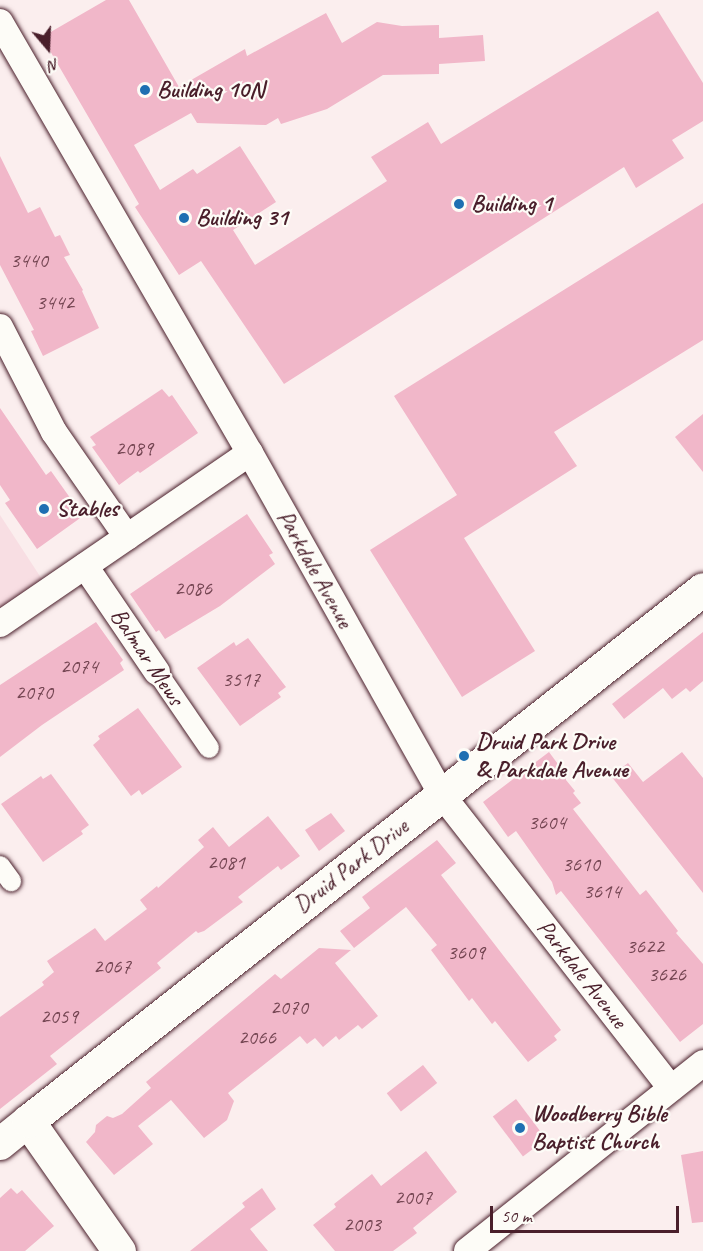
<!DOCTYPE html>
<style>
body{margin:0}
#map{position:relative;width:703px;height:1251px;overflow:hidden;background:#fbeeee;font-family:Caveat,sans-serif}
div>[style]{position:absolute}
.built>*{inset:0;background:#f8dee3}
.building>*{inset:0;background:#f1b7c9;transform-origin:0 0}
.roads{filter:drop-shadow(0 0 2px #4a1f2b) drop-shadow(0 0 2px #4a1f2b)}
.pedestrian>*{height:20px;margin:-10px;padding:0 10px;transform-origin:10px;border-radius:10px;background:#fdfcf7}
.minor>*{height:26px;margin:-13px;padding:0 13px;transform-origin:13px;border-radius:13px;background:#fdfcf7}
.tertiary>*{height:32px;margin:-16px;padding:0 16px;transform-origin:16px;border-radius:16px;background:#fdfcf7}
.secondary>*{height:33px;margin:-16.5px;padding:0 16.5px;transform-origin:16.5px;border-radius:16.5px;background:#fdfcf7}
.dots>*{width:16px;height:16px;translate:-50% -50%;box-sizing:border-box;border:3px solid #fdfcf7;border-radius:50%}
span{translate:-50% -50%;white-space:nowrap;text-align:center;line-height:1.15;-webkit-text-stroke:4.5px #fdfcf7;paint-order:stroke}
.number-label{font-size:21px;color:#744552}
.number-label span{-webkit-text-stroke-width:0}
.poi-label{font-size:24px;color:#4a1f2b;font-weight:700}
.left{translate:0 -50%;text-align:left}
.street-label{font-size:24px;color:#4a1f2b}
.north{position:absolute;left:18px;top:18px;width:60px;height:60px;-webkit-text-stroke:4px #fdfcf7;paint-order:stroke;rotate:161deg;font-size:16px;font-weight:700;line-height:24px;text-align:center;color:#4a1f2b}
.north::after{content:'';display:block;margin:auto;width:21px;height:27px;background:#4a1f2b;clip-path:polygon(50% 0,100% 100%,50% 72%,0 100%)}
.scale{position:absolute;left:490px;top:1206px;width:189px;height:27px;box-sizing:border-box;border:3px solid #4a1f2b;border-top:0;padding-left:8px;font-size:18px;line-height:21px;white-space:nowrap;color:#4a1f2b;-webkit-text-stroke:4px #fdfcf7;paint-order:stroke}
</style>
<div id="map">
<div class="built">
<div style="clip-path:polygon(0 515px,49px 590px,0 624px)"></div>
</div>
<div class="building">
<div style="clip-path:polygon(106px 0,129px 0,179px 87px,245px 49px,247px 56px,326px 13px,342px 43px,377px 22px,402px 26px,439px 25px,439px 38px,483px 35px,485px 61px,439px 64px,439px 74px,383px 75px,327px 109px,281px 124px,278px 118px,266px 125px,197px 123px,191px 113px,134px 145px,160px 190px,193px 169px,197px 174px,240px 146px,276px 202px,233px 230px,255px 265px,387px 181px,371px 157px,428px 122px,441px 144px,658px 11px,703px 83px,703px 121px,672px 140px,684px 158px,636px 188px,624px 167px,284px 384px,201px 261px,179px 275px,135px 207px,139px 204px,42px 37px)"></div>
<div style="clip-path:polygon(0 156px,28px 213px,40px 207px,55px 237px,60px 235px,70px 255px,64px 257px,83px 290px,82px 291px,99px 328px,43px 356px,31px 331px,34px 330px,0 265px)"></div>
<div style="clip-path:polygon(703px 203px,703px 340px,554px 432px,577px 466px,464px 538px,535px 651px,462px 697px,370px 550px,457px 495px,394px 396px)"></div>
<div style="clip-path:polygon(162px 389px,169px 397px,172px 395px,198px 433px,140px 473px,138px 471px,119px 485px,92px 447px,96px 445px,90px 437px)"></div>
<div style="clip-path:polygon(0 408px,46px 475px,51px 471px,83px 516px,37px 549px,5px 503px,10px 500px,0 485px)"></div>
<div style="clip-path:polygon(703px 414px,703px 472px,675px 437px)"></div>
<div style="clip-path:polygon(247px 514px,273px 553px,269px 555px,275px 564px,220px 606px,165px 639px,159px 630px,156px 632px,130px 594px)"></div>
<div style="clip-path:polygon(96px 622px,123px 660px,120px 663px,124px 670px,42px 725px,0 757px,0 685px)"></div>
<div style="clip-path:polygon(703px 632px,703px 681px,690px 692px,686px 688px,672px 699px,663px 688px,624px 719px,612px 704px)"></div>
<div style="clip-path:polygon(248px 638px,286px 687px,278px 693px,281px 697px,240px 726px,197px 668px,234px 642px,236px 646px)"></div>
<div style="clip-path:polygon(138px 708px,182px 767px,142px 795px,139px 790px,131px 796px,93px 745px,100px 739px,98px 736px)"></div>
<div style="clip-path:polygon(549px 752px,566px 775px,566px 780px,575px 791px,573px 793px,581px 803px,573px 809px,640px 895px,646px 890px,678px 931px,676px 933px,703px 964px,703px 1024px,680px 1042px,561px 891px,556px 895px,552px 882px,516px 831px,508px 837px,483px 802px)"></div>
<div style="clip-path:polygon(682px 752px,703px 778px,703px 893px,611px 776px,628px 763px,643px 782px)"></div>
<div style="clip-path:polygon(51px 774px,89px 825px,81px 831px,83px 834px,43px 862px,1px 804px,41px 776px,43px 779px)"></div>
<div style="clip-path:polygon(331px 813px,345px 831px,319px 851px,305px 830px)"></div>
<div style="clip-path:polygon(268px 816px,300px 856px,281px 870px,278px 866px,238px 897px,243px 902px,204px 931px,198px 933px,196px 931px,157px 963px,161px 968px,50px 1056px,57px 1064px,0 1109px,0 1017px,44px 985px,42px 982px,54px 972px,47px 961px,95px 928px,105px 941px,147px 909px,140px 900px,157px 886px,158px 888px,204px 847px,198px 840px,213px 827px,229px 847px)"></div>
<div style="clip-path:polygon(437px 840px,456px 863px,441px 875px,561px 1030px,554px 1036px,557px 1040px,528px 1062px,495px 1021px,492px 1024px,472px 998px,469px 1001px,431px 950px,437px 945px,406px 907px,354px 948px,340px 931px,370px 908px,362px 897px)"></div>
<div style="clip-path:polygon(319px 948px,351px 950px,335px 963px,378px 1016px,362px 1029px,358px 1025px,339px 1040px,336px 1036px,323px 1047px,315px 1038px,307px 1044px,300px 1036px,228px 1093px,234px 1101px,227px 1120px,204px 1138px,171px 1100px,138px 1126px,153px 1144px,114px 1175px,86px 1142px,95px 1132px,96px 1125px,107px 1116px,113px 1118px,122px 1114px,151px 1088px,146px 1082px,275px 974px,281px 979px)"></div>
<div style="left:423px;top:1065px;width:23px;height:46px;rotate:52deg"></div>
<div style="left:516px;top:1099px;width:50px;height:29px;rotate:53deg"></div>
<div style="clip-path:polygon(426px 1151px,457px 1192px,413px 1228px,417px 1233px,393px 1251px,335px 1251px,313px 1225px,336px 1207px,334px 1204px,372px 1174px,381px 1186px)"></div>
<div style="clip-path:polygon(703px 1151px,703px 1222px,692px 1223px,681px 1155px)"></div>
<div style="clip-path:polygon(11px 1188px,17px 1194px,22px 1190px,54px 1226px,25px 1251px,0 1251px,0 1198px)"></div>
<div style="clip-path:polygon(262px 1188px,276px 1209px,250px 1229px,268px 1251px,190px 1251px,245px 1207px,242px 1203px)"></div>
</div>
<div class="roads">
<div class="pedestrian">
<div style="left:157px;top:672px;width:92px;rotate:55.6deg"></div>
<div style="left:0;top:866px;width:19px;rotate:54deg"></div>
</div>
<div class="minor">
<div style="left:0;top:22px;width:498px;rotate:59.9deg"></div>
<div style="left:250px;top:453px;width:392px;rotate:60.7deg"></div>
<div style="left:442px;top:795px;width:372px;rotate:52deg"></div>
<div style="left:0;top:327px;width:118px;rotate:62.8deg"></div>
<div style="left:54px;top:432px;width:128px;rotate:55.2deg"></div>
<div style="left:85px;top:566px;width:128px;rotate:55.8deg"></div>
<div style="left:0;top:624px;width:303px;rotate:-34.4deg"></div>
<div style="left:467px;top:1251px;width:302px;rotate:-38.5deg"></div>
</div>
<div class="tertiary">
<div style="left:0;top:1144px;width:36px;rotate:-39deg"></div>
</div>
<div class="secondary">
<div style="left:119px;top:1251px;width:159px;rotate:-125deg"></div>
<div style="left:28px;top:1121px;width:859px;rotate:-38.24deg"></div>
</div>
</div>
<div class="dots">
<div style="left:145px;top:90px;background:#1f6fb2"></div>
<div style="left:459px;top:204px;background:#1f6fb2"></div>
<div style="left:184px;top:218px;background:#1f6fb2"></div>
<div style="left:44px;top:509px;background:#1f6fb2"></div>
<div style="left:464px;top:756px;background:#1f6fb2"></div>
<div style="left:520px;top:1128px;background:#1f6fb2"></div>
</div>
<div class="number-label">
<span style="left:29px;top:260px">3440</span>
<span style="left:55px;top:302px">3442</span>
<span style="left:134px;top:448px">2089</span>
<span style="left:193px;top:588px">2086</span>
<span style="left:79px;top:666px">2074</span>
<span style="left:241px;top:679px">3517</span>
<span style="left:34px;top:692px">2070</span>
<span style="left:547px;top:822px">3604</span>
<span style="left:226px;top:862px">2081</span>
<span style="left:581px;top:864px">3610</span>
<span style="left:602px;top:891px">3614</span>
<span style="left:645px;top:946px">3622</span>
<span style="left:466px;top:952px">3609</span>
<span style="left:112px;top:966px">2067</span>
<span style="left:667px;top:974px">3626</span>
<span style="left:289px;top:1007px">2070</span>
<span style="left:59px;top:1016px">2059</span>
<span style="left:257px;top:1037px">2066</span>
<span style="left:413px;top:1197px">2007</span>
<span style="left:362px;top:1224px">2003</span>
</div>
<div class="poi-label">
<span class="left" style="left:157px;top:90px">Building 10N</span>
<span class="left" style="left:471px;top:204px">Building 1</span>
<span class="left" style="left:196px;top:218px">Building 31</span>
<span class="left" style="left:56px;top:509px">Stables</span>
<span class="left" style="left:476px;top:756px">Druid Park Drive<br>&amp; Parkdale Avenue</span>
<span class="left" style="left:532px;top:1128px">Woodberry Bible<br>Baptist Church</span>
</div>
<div class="street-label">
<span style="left:315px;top:569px;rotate:61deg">Parkdale Avenue</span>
<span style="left:147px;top:657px;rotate:56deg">Balmar Mews</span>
<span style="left:351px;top:866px;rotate:-38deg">Druid Park Drive</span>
<span style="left:582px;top:974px;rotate:52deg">Parkdale Avenue</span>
</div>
<div class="north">N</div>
<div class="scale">50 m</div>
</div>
